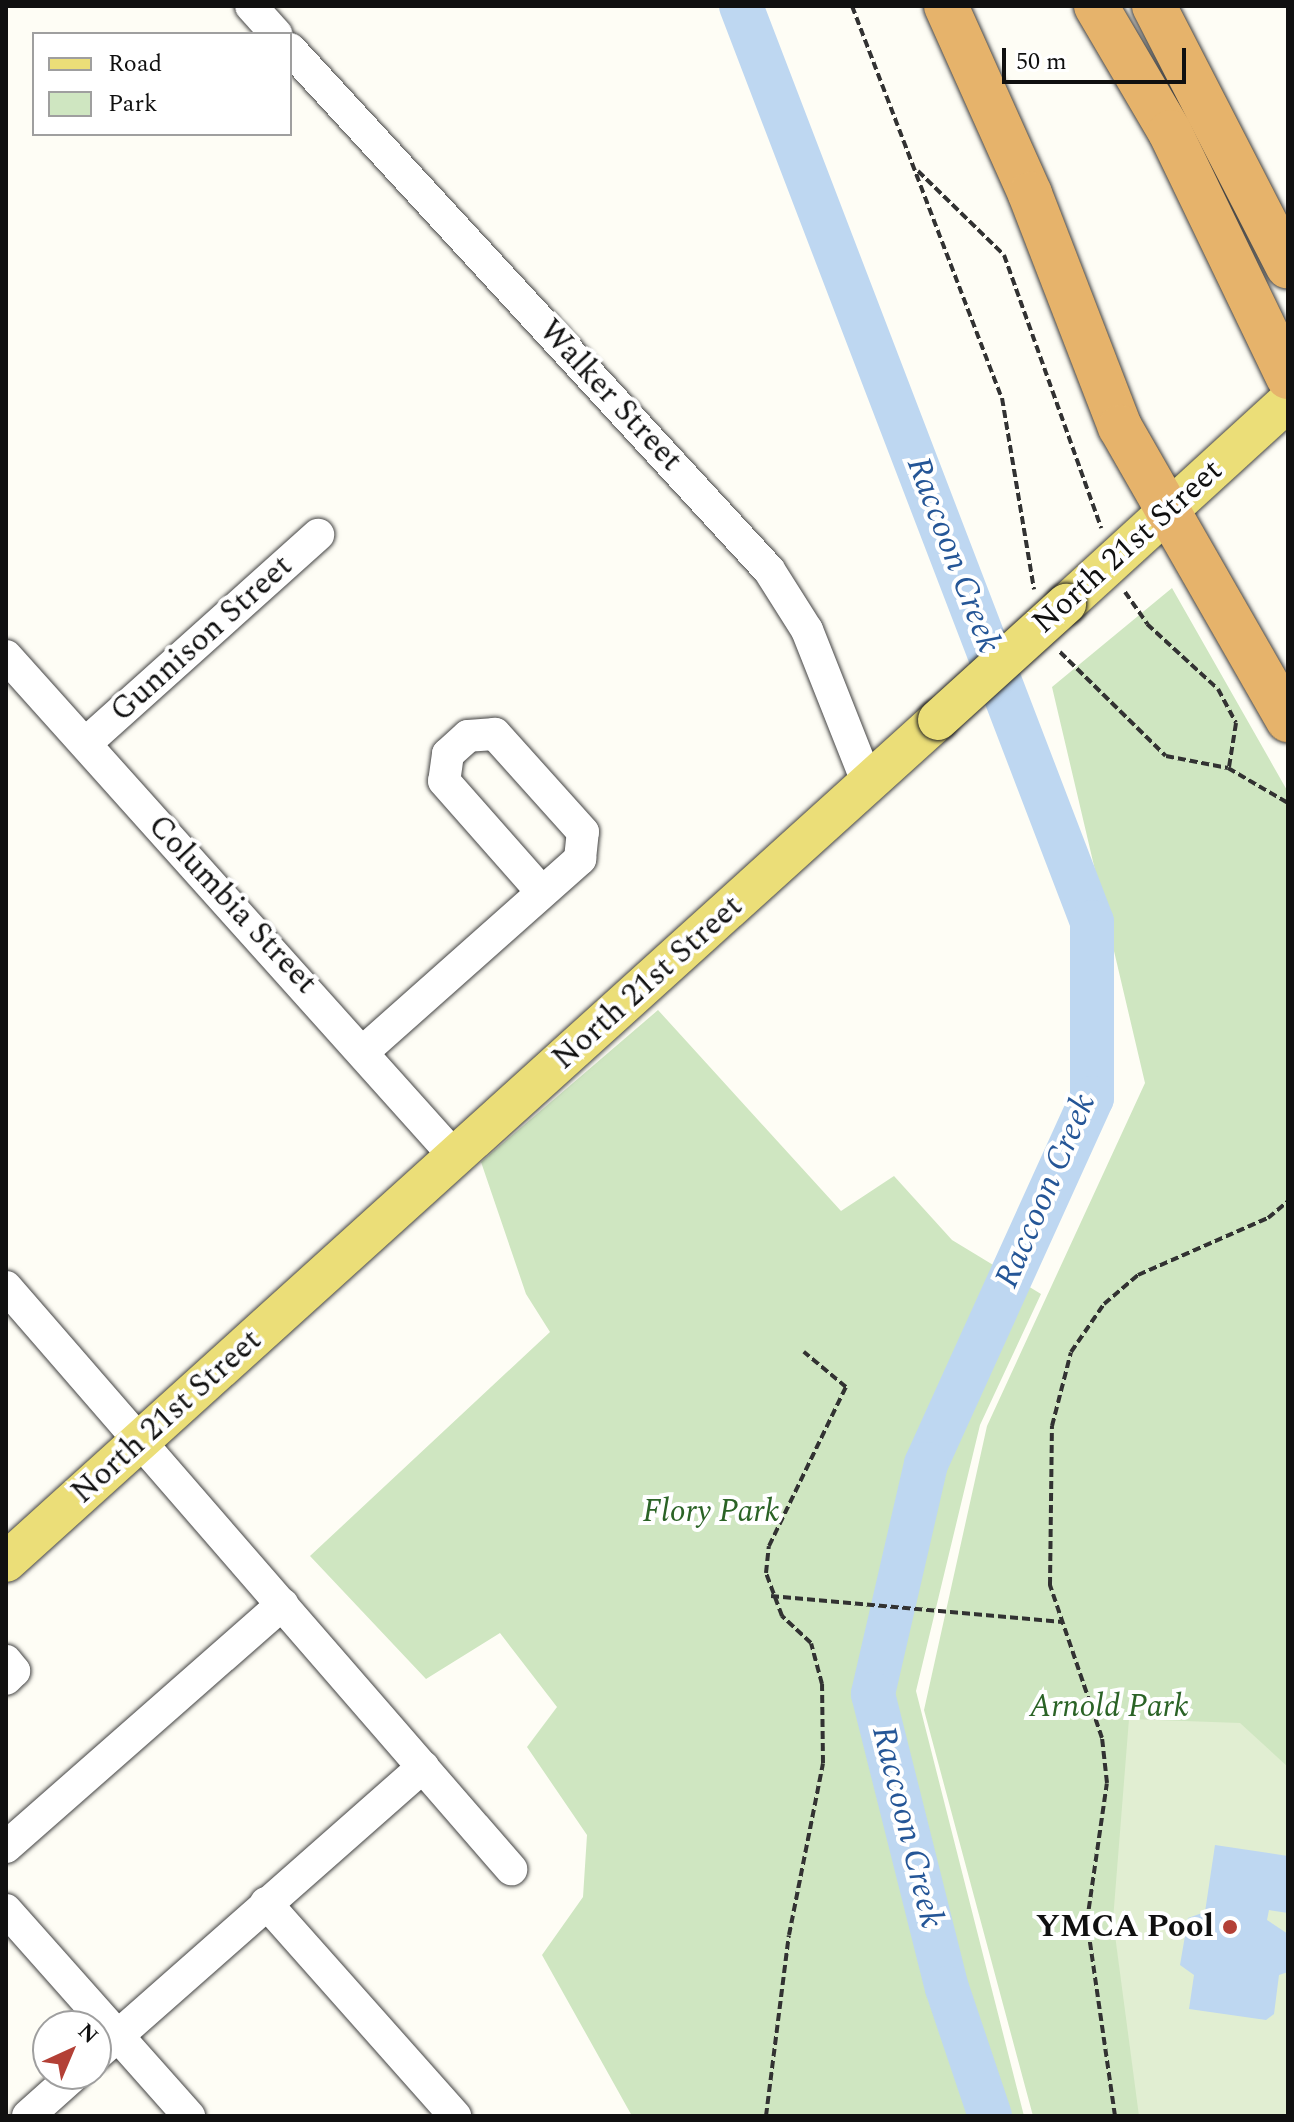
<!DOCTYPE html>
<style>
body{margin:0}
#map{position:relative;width:1294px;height:2122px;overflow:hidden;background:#fefdf5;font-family:Spectral,serif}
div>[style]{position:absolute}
.green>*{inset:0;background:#cfe6c1}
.pitch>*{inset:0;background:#e1eed2}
.water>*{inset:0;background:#bed7f1}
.river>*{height:44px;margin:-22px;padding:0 22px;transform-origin:22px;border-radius:22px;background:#bed7f1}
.path>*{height:4px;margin-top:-2px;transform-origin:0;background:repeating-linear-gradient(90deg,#323232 0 8px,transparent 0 12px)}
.roads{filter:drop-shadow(0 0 2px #434343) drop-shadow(0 0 2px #434343)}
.minor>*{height:32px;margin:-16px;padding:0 16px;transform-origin:16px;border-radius:16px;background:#fff}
.major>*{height:40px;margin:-20px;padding:0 20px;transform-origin:20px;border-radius:20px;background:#ebde78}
.highway>*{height:44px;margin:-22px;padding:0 22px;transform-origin:22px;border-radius:22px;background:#e6b36b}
.bridges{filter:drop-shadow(0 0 2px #212121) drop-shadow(0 0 2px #212121)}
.major-bridge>*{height:40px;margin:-20px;padding:0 20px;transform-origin:20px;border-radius:20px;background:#ebde78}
.dots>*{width:22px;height:22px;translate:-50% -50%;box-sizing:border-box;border:4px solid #fff;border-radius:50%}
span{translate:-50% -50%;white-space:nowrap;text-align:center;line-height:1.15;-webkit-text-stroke:8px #fff;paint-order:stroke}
.street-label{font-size:32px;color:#101010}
.park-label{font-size:32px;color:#2b6326;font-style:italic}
.poi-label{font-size:32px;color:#101010;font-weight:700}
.right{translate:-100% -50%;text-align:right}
.water-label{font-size:34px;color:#255697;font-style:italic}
.frame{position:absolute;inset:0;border:8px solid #101010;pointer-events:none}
.legend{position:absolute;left:32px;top:32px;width:260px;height:104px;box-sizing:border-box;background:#fff;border:2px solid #9f9f9f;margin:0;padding:10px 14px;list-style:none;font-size:24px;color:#101010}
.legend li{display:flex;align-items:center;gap:16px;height:40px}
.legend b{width:40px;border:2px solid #9f9f9f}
.north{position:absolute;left:32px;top:2010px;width:80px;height:80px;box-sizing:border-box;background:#fff;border:2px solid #9f9f9f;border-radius:50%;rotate:44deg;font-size:22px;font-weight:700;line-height:32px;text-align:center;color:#101010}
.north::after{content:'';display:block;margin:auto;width:28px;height:36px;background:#b34036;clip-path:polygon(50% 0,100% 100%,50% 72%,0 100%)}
.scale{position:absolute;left:1002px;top:48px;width:184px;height:36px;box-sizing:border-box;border:4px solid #101010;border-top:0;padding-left:10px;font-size:24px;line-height:28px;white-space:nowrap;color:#101010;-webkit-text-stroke:6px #fff;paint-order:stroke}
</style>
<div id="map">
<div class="green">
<div style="clip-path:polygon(1172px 588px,1288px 792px,1288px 2116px,1033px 2116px,924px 1710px,987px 1426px,1145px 1083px,1052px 687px)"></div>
<div style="clip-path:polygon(658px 1010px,841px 1211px,894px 1176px,952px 1240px,1041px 1294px,980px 1425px,916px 1691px,1024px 2116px,632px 2116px,542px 1955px,583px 1897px,587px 1835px,527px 1747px,557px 1707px,500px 1633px,426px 1679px,310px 1556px,550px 1332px,526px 1294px,481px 1162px)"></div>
</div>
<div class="pitch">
<div style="clip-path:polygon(1129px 1719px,1240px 1723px,1288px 1767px,1288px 2116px,1139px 2116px,1113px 1920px)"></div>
</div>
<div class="water">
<div style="clip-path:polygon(1215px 1845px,1288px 1856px,1288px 1913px,1269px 1910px,1267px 1920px,1288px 1934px,1288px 1972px,1279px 1975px,1274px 2014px,1266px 2020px,1189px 2009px,1194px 1975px,1180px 1965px,1188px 1918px,1205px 1912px)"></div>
</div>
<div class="river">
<div style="left:741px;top:6px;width:981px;rotate:69.03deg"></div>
<div style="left:1092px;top:922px;width:176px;rotate:90deg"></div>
<div style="left:1092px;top:1098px;width:402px;rotate:114.4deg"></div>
<div style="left:926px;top:1464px;width:236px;rotate:103deg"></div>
<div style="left:873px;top:1694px;width:303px;rotate:75.9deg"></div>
<div style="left:947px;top:1988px;width:135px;rotate:71.4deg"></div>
</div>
<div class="path">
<div style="left:852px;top:6px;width:420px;rotate:69.1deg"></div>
<div style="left:1002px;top:398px;width:194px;rotate:80.5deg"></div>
<div style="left:918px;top:171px;width:120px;rotate:44.3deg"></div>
<div style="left:1004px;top:255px;width:290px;rotate:70.4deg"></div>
<div style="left:1125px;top:592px;width:39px;rotate:55deg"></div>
<div style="left:1147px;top:624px;width:96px;rotate:42.5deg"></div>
<div style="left:1218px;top:689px;width:38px;rotate:62deg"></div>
<div style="left:1236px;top:723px;width:45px;rotate:99deg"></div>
<div style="left:1060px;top:652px;width:148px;rotate:44.5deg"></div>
<div style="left:1166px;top:756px;width:63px;rotate:11deg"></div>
<div style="left:1228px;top:768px;width:69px;rotate:30.3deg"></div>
<div style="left:771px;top:1596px;width:292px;rotate:5.1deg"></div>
<div style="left:766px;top:2116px;width:182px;rotate:-82.8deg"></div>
<div style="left:789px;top:1935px;width:175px;rotate:-78.8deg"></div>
<div style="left:823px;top:1763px;width:79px;rotate:-90.7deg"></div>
<div style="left:822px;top:1684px;width:42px;rotate:-105deg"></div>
<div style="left:811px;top:1643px;width:40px;rotate:-137deg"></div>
<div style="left:782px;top:1616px;width:46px;rotate:-110.4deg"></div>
<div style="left:766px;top:1573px;width:27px;rotate:-84deg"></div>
<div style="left:769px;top:1546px;width:177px;rotate:-64.2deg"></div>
<div style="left:846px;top:1387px;width:55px;rotate:-140.2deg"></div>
<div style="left:1115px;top:2116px;width:197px;rotate:-98.2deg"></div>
<div style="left:1087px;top:1921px;width:139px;rotate:-81.8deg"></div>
<div style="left:1107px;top:1783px;width:45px;rotate:-96.3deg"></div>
<div style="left:1102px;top:1738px;width:162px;rotate:-108.8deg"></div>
<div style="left:1050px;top:1585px;width:159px;rotate:-89.3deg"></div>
<div style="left:1052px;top:1426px;width:76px;rotate:-75.6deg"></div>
<div style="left:1071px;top:1352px;width:58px;rotate:-55.5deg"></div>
<div style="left:1104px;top:1304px;width:45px;rotate:-40.5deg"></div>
<div style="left:1138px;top:1275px;width:142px;rotate:-23.7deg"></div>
<div style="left:1268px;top:1218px;width:26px;rotate:-40deg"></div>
</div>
<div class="roads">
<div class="minor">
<div style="left:251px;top:6px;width:38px;rotate:48deg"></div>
<div style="left:290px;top:49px;width:708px;rotate:47.41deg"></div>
<div style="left:769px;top:570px;width:71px;rotate:57.7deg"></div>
<div style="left:807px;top:630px;width:166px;rotate:68.4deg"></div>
<div style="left:6px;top:656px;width:673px;rotate:48.13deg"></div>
<div style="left:86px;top:743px;width:312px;rotate:-41.9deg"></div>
<div style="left:365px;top:1050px;width:288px;rotate:-41.6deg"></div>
<div style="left:580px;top:859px;width:27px;rotate:-84deg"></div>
<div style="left:583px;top:832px;width:132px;rotate:-131.9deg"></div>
<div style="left:495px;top:734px;width:27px;rotate:176deg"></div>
<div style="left:468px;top:736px;width:27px;rotate:138deg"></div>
<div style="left:448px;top:754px;width:27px;rotate:98deg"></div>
<div style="left:444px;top:781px;width:148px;rotate:48.6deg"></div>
<div style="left:6px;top:1287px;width:771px;rotate:49.05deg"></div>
<div style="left:6px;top:1661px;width:13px;rotate:51deg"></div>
<div style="left:14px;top:1671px;width:11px;rotate:135deg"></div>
<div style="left:6px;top:1847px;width:368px;rotate:-41.3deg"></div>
<div style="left:266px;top:1903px;width:285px;rotate:48.4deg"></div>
<div style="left:6px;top:1910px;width:276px;rotate:48.4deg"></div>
<div style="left:96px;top:2055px;width:436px;rotate:-41.4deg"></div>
<div style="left:28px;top:2116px;width:63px;rotate:-41.8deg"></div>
</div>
<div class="major">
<div style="left:1066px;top:604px;width:301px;rotate:-42.4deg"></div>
<div style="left:6px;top:1562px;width:1256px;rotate:-42.1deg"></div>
</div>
<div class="highway">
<div style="left:946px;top:6px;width:206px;rotate:65.9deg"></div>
<div style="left:1030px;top:194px;width:250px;rotate:68.9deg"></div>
<div style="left:1120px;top:427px;width:338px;rotate:60.2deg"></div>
<div style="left:1096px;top:6px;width:146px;rotate:59.6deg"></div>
<div style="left:1170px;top:132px;width:272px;rotate:64.3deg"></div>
<div style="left:1154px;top:6px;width:293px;rotate:62.8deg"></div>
</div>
</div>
<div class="bridges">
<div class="major-bridge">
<div style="left:938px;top:720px;width:173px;rotate:-42.2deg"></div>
</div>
</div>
<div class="dots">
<div style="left:1230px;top:1927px;background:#b34036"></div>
</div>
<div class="street-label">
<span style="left:610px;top:396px;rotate:47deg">Walker Street</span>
<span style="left:1128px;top:547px;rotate:-42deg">North 21st Street</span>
<span style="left:202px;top:639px;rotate:-42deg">Gunnison Street</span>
<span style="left:232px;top:905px;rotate:47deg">Columbia Street</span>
<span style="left:648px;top:983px;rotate:-42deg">North 21st Street</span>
<span style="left:167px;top:1417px;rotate:-42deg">North 21st Street</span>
</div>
<div class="park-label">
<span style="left:711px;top:1512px">Flory Park</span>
<span style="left:1109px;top:1707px">Arnold Park</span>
</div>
<div class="poi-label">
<span class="right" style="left:1214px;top:1927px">YMCA Pool</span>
</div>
<div class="water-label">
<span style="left:953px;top:555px;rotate:69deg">Raccoon Creek</span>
<span style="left:1046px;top:1191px;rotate:-67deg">Raccoon Creek</span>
<span style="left:907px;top:1827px;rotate:76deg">Raccoon Creek</span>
</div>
<div class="frame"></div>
<ul class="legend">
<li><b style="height:10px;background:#ebde78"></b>Road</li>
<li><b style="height:22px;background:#cfe6c1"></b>Park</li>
</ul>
<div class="north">N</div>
<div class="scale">50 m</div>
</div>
